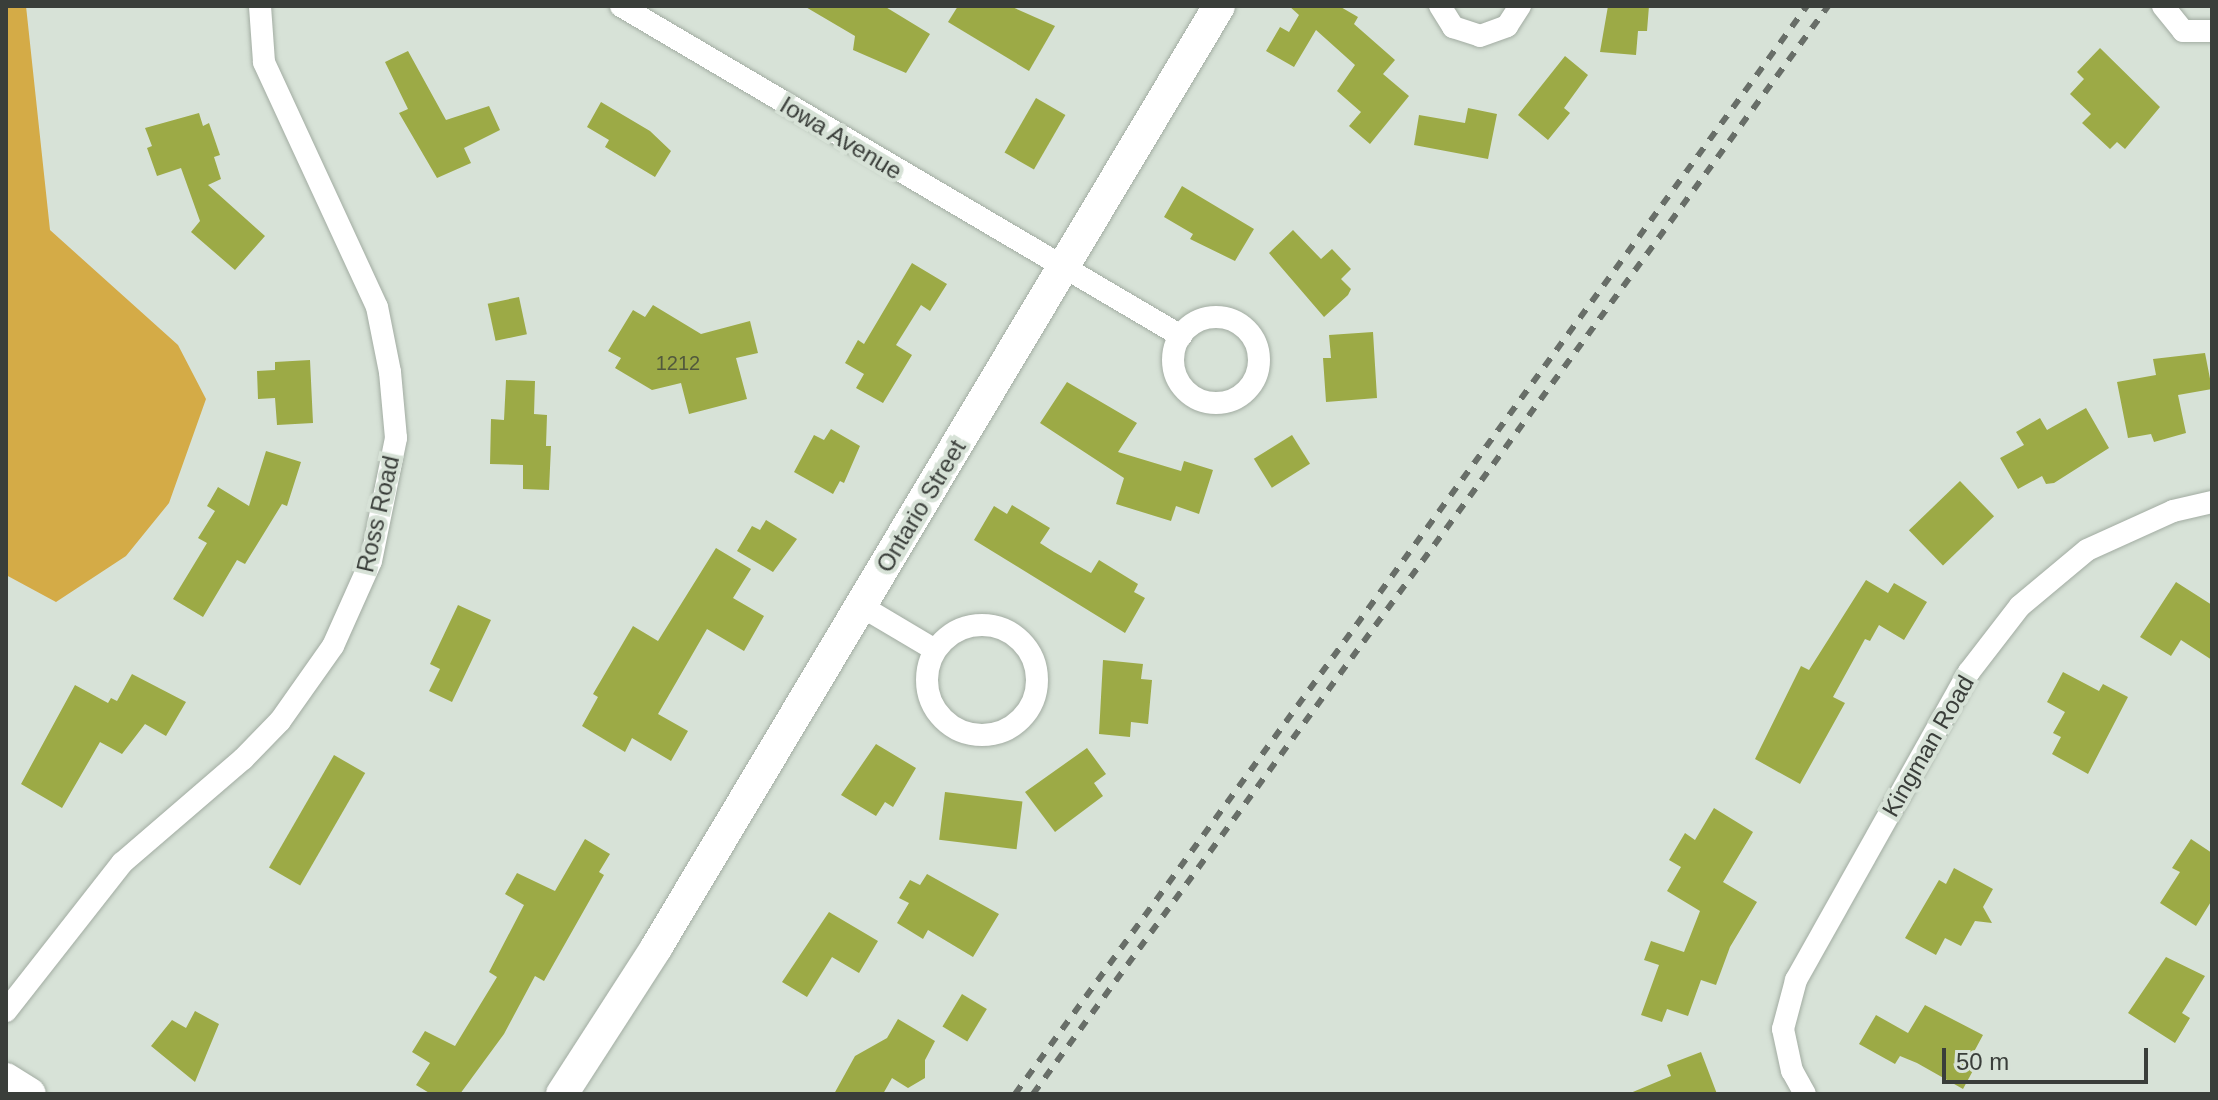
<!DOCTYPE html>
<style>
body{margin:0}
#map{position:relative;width:2218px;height:1100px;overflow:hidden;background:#d7e2d7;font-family:Helvetica,sans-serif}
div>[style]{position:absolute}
.forest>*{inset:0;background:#d4ab47}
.building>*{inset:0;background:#9caa46;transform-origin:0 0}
.roads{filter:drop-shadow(0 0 2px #a2aca2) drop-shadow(0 0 2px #a2aca2)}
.street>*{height:22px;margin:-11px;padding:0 11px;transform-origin:11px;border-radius:11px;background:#fff}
.street>.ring{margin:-11px;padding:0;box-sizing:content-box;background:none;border:22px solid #fff;border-radius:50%}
.secondary>*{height:32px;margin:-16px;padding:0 16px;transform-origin:16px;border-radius:16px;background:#fff}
.rail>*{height:6px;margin-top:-3px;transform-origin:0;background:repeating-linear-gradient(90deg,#686e68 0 10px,transparent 0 20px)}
span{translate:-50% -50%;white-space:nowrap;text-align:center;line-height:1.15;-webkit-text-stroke:8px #d7e2d7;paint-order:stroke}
.number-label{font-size:20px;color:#52593d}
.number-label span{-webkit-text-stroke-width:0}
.street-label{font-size:24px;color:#3a3e3a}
.frame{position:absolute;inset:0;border:8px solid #3a3e3a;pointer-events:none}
.scale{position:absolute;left:1942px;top:1048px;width:206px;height:36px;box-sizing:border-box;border:4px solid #3a3e3a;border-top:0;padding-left:10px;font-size:24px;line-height:28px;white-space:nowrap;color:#3a3e3a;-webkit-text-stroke:6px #d7e2d7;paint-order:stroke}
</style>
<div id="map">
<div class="forest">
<div style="clip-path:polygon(6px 6px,26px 6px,50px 230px,178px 345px,206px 399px,169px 503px,126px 556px,56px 602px,6px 575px)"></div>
</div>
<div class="building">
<div style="clip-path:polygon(804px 6px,884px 6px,930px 34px,906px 73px,853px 50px,855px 36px)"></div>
<div style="clip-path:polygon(958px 6px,1010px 6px,1055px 26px,1029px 71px,948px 22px)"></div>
<div style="clip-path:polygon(1289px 6px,1339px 6px,1358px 17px,1354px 24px,1395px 60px,1383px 74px,1409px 96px,1370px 144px,1349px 126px,1361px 112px,1337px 91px,1355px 65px,1316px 30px,1294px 67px,1266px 51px,1280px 27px,1289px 32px,1299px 15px)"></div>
<div style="clip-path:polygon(1608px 6px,1649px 6px,1647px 31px,1638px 31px,1636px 55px,1600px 52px)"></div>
<div style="clip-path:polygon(2100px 48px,2160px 107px,2125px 149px,2117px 142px,2110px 149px,2082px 123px,2091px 114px,2070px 94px,2084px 79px,2077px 72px)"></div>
<div style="clip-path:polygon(408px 51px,446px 120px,489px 106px,500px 130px,464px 148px,471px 163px,437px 178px,399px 113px,408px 109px,385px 62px)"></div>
<div style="clip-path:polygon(1565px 56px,1588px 75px,1564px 108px,1570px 113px,1548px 140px,1518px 115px)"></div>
<div style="left:1036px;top:98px;width:34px;height:63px;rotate:30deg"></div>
<div style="clip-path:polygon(601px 102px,650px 131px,671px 151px,655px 177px,605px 147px,609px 140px,587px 127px)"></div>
<div style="clip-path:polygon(1468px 108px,1497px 114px,1488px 159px,1414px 145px,1419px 115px,1465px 123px)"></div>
<div style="clip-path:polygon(199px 113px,203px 126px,209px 123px,220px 155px,214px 157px,221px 179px,208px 185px,265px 236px,235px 270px,191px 232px,200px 221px,181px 168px,157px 176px,147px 148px,152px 146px,145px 128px)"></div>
<div style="clip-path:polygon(1182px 186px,1254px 229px,1235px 261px,1190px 239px,1193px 234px,1164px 217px)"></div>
<div style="clip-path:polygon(1293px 230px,1321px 259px,1332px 249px,1351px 269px,1341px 279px,1351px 289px,1348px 295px,1324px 317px,1269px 253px)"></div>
<div style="clip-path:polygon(912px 263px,947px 284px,930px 311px,921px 305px,896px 345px,912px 355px,883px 403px,856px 388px,864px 374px,845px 363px,858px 340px,864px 344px)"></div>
<div style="left:519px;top:297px;width:38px;height:32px;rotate:78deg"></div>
<div style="clip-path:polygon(653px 305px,701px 334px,750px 321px,758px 353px,736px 358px,747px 399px,689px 414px,681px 383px,652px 390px,615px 368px,621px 358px,608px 351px,633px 310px,645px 317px)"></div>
<div style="clip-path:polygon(1373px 332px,1377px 398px,1326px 402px,1323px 358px,1331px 358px,1329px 335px)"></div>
<div style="clip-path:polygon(2205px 353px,2212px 389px,2178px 395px,2186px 433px,2154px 442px,2151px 434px,2128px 438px,2117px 382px,2156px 375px,2153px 359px)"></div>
<div style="clip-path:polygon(310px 360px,313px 423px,277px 425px,275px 398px,258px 399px,257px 371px,275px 370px,275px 362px)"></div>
<div style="clip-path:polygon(506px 380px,535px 381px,534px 414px,547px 415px,546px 446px,551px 446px,549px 490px,523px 489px,523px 465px,490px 464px,491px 419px,504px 420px)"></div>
<div style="clip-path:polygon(1067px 382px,1137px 423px,1118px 452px,1181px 471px,1184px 461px,1213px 470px,1199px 514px,1176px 506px,1171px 521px,1116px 504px,1124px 478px,1040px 423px)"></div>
<div style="clip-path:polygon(2086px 408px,2109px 448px,2054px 483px,2046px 484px,2042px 476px,2018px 489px,2000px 458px,2024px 445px,2016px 432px,2040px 418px,2047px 430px)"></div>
<div style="clip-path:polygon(831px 429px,860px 446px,844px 483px,840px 481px,833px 494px,794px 472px,814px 435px,824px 440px)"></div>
<div style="left:1292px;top:435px;width:34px;height:45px;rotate:58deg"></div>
<div style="clip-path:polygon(266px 451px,301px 462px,287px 506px,282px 504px,245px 564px,237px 560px,203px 617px,173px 599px,207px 543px,198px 538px,215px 511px,207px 506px,218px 487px,249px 506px)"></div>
<div style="left:1960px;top:481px;width:49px;height:71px;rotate:46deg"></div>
<div style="clip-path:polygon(1012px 505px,1050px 528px,1040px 543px,1054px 552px,1091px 573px,1099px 560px,1138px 584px,1134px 592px,1145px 598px,1125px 633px,974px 540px,994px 506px,1007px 514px)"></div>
<div style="clip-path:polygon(766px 520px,797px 539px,773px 572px,737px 551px,752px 526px,760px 530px)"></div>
<div style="clip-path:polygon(716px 548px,751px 569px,733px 598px,764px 616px,744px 651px,707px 629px,658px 714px,688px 731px,671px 761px,632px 738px,625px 752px,582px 726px,598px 697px,593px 694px,633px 626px,658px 641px)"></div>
<div style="clip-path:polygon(1866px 580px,1888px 593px,1894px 583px,1927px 602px,1904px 640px,1879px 625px,1870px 641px,1865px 639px,1833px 697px,1845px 703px,1800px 784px,1755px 759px,1801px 666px,1809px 670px)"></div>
<div style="clip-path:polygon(2176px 582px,2212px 605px,2212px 660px,2181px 640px,2171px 656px,2140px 637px)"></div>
<div style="clip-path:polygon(458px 605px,491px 620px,452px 702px,429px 691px,440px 669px,430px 664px)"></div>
<div style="clip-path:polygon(1103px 660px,1143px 664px,1141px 679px,1152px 680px,1148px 724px,1131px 722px,1130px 737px,1099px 734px)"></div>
<div style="clip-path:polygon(2063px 672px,2099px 691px,2103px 684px,2128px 697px,2088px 774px,2052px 754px,2061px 737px,2053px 733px,2065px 712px,2047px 702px)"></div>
<div style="clip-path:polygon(132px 674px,186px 702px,166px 736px,145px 724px,122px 754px,100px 742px,62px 808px,21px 784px,75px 685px,108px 703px,111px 698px,117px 701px)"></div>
<div style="clip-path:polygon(876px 744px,916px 768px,893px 807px,885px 802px,876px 816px,841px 795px)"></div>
<div style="clip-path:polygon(1087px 748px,1106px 774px,1094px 783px,1103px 796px,1055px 832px,1025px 792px)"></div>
<div style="left:334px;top:755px;width:36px;height:130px;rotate:30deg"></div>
<div style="left:945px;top:792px;width:78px;height:48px;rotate:7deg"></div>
<div style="clip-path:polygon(1714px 808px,1753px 832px,1723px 882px,1757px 902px,1730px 947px,1716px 985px,1701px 980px,1688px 1016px,1667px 1009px,1662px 1022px,1641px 1015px,1659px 965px,1644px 960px,1651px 941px,1684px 952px,1700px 911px,1667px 891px,1681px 867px,1669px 860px,1685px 833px,1695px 840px)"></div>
<div style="clip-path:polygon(585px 839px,610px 854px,599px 872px,604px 875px,544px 981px,535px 976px,504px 1034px,460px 1094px,431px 1094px,416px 1085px,430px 1063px,412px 1052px,425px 1031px,455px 1046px,497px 977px,489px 972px,524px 905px,505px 894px,517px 873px,555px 891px)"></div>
<div style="clip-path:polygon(2191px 839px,2212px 853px,2212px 900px,2196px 926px,2160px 903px,2180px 872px,2172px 868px)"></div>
<div style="clip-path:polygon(1954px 868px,1993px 889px,1983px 907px,1992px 923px,1975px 921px,1961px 946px,1945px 938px,1936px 955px,1905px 938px,1939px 880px,1946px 884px)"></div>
<div style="clip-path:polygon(927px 874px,999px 914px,973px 957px,928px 930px,923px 939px,897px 923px,909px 903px,899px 898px,910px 880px,920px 885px)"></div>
<div style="clip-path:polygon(829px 912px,878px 941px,859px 973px,832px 957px,807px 997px,782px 982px)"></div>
<div style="clip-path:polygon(2166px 957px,2205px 976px,2182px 1013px,2190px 1018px,2175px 1043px,2128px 1013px)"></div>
<div style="left:962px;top:994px;width:29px;height:38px;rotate:31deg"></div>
<div style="clip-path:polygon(1925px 1005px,1983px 1035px,1969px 1061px,1976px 1065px,1963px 1089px,1917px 1063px,1900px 1056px,1895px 1064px,1859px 1044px,1876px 1015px,1908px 1033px)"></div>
<div style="clip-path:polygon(195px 1011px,219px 1024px,195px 1082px,151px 1046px,172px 1020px,186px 1028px)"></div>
<div style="clip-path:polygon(898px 1019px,935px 1041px,925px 1060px,925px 1078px,908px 1088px,892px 1078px,883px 1094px,834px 1094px,855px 1056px,887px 1038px)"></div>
<div style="clip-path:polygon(1701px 1052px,1717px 1094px,1628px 1094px,1671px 1076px,1667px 1065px)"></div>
</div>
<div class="roads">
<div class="street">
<div style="left:621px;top:6px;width:650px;rotate:30.51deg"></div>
<div style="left:1440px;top:6px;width:25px;rotate:58deg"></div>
<div style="left:1453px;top:27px;width:28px;rotate:18deg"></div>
<div style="left:1480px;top:36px;width:29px;rotate:-20deg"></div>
<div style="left:1507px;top:26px;width:24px;rotate:-57deg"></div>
<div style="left:2163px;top:6px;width:32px;rotate:51deg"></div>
<div style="left:2183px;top:31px;width:29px"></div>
<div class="ring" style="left:1173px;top:317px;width:64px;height:64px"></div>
<div style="left:861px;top:606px;width:86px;rotate:30.7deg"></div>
<div class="ring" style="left:927px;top:625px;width:88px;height:88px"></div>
<div style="left:6px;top:1011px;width:188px;rotate:-51.9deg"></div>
<div style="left:122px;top:863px;width:160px;rotate:-40.7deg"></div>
<div style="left:243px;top:759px;width:53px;rotate:-45.8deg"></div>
<div style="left:280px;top:721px;width:92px;rotate:-54.8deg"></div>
<div style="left:333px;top:646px;width:93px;rotate:-65.9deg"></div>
<div style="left:371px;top:561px;width:126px;rotate:-78.5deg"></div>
<div style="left:396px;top:438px;width:66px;rotate:-95.2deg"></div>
<div style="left:390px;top:372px;width:66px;rotate:-101.3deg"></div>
<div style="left:377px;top:307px;width:270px;rotate:-114.8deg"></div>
<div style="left:264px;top:62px;width:56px;rotate:-94.1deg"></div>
<div style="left:1805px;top:1094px;width:26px;rotate:-119deg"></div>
<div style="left:1792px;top:1071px;width:43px;rotate:-102.1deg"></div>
<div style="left:1783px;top:1029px;width:51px;rotate:-75.1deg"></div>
<div style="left:1796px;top:980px;width:353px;rotate:-60.7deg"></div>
<div style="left:1969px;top:672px;width:83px;rotate:-52.3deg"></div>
<div style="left:2020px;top:606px;width:87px;rotate:-39.9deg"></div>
<div style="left:2087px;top:550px;width:94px;rotate:-24.4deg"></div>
<div style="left:2173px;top:511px;width:40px;rotate:-13deg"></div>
</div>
<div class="secondary">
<div style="left:6px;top:1079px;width:28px;rotate:32deg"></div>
<div style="left:562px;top:1094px;width:174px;rotate:-57.2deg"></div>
<div style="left:656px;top:948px;width:1097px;rotate:-59.13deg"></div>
</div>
</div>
<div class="rail">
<div style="left:1015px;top:1094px;width:1346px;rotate:-53.95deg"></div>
<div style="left:1033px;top:1094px;width:1348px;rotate:-53.84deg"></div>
</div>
<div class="number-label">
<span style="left:678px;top:363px">1212</span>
</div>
<div class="street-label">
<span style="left:841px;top:138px;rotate:31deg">Iowa Avenue</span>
<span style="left:921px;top:506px;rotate:-59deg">Ontario Street</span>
<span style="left:378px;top:514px;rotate:-77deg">Ross Road</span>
<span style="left:1928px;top:746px;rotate:-60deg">Kingman Road</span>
</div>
<div class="frame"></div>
<div class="scale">50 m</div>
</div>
